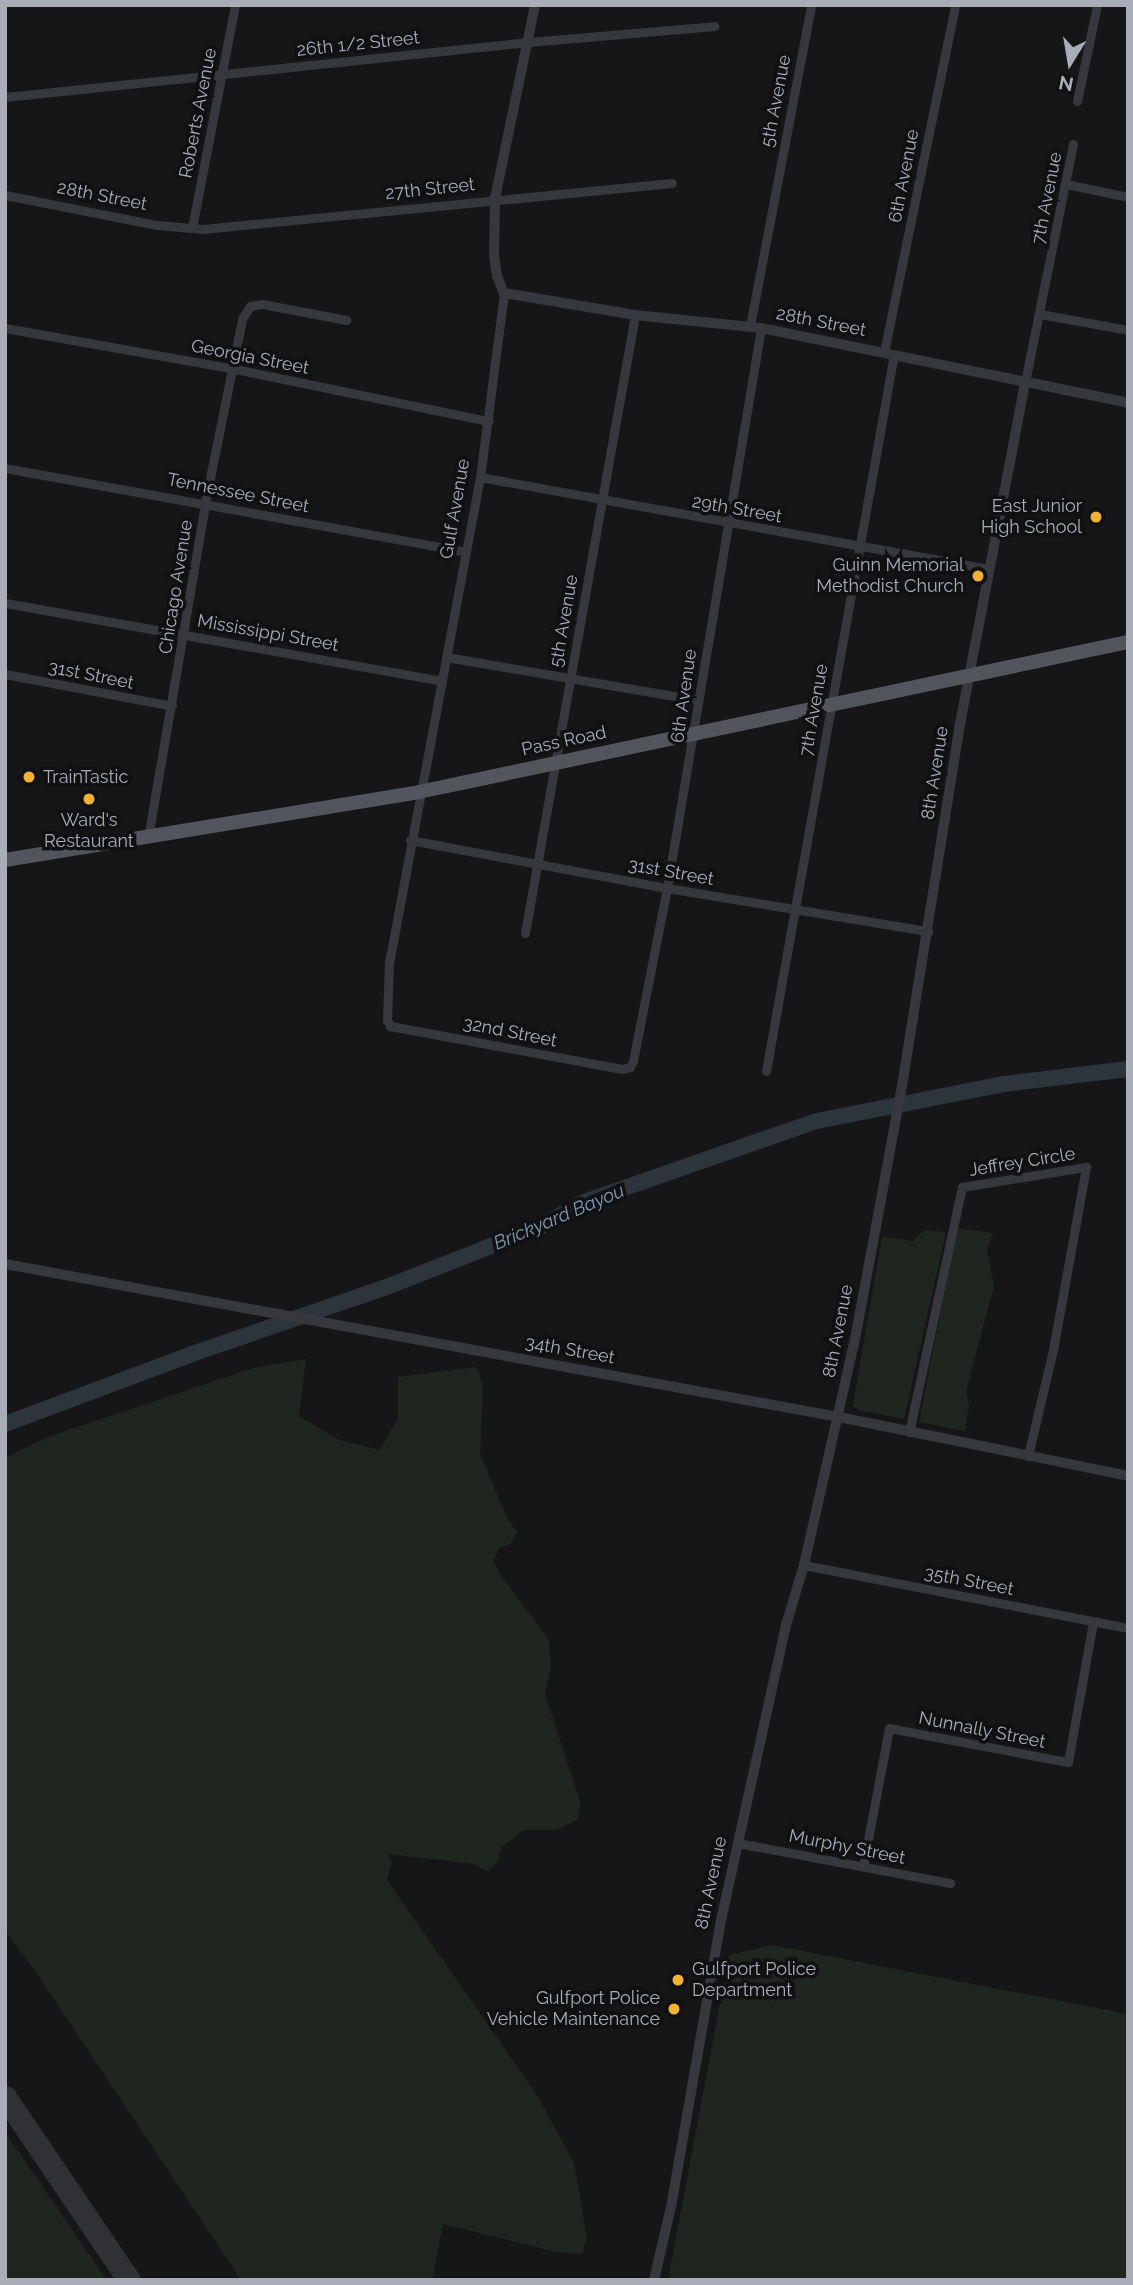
<!DOCTYPE html>
<style>
body{margin:0}
#map{position:relative;width:1133px;height:2285px;overflow:hidden;background:#161618;font-family:Raleway,sans-serif}
div>[style]{position:absolute}
.green>*{inset:0;background:#1e261f}
.river>*{height:16px;margin:-8px;padding:0 8px;transform-origin:8px;border-radius:8px;background:#2c353c}
.taxiway>*{height:23px;margin:-11.5px;padding:0 11.5px;transform-origin:11.5px;border-radius:11.5px;background:#303135}
.minor>*{height:9px;margin:-4.5px;padding:0 4.5px;transform-origin:4.5px;border-radius:4.5px;background:#37383d}
.tertiary>*{height:10px;margin:-5px;padding:0 5px;transform-origin:5px;border-radius:5px;background:#37383d}
.primary>*{height:14px;margin:-7px;padding:0 7px;transform-origin:7px;border-radius:7px;background:#53555c}
.dots>*{width:19px;height:19px;translate:-50% -50%;box-sizing:border-box;border:4px solid #111113;border-radius:50%}
span{translate:-50% -50%;white-space:nowrap;text-align:center;line-height:1.15;-webkit-text-stroke:7px #111113;paint-order:stroke}
.street-label{font-size:18px;color:#a8adb8}
.poi-label{font-size:18px;color:#a8adb8}
.right{translate:-100% -50%;text-align:right}
.left{translate:0 -50%;text-align:left}
.water-label{font-size:19px;color:#7f9bb3;font-style:italic}
.frame{position:absolute;inset:0;border:7px solid #a8adb8;pointer-events:none}
.north{position:absolute;left:1035px;top:28px;width:70px;height:70px;-webkit-text-stroke:5px #111113;paint-order:stroke;rotate:191deg;font-size:19px;font-weight:700;line-height:28px;text-align:center;color:#a8adb8}
.north::after{content:'';display:block;margin:auto;width:24px;height:32px;background:#a8adb8;clip-path:polygon(50% 0,100% 100%,50% 72%,0 100%)}
</style>
<div id="map">
<div class="green">
<div style="clip-path:polygon(957px 1228px,993px 1233px,987px 1249px,994px 1286px,966px 1391px,969px 1406px,965px 1431px,919px 1422px)"></div>
<div style="clip-path:polygon(924px 1230px,946px 1232px,904px 1419px,858px 1410px,853px 1405px,882px 1237px,913px 1241px)"></div>
<div style="clip-path:polygon(306px 1359px,299px 1416px,337px 1439px,379px 1450px,398px 1419px,398px 1377px,476px 1367px,483px 1384px,480px 1454px,508px 1520px,517px 1532px,511px 1544px,499px 1548px,494px 1561px,501px 1576px,549px 1640px,551px 1667px,545px 1694px,581px 1804px,577px 1820px,556px 1830px,523px 1830px,502px 1847px,497px 1862px,488px 1872px,474px 1864px,389px 1854px,392px 1862px,387px 1880px,537px 2095px,574px 2163px,587px 2238px,582px 2254px,560px 2253px,443px 2224px,432px 2280px,241px 2280px,37px 1974px,5px 1931px,5px 1458px,48px 1437px,253px 1368px)"></div>
<div style="clip-path:polygon(772px 1945px,1128px 2014px,1128px 2280px,668px 2280px,729px 1955px)"></div>
<div style="clip-path:polygon(5px 2132px,107px 2280px,5px 2280px)"></div>
</div>
<div class="river">
<div style="left:5px;top:1424px;width:200px;rotate:-20.5deg"></div>
<div style="left:192px;top:1354px;width:203px;rotate:-19deg"></div>
<div style="left:384px;top:1288px;width:168px;rotate:-21.4deg"></div>
<div style="left:540px;top:1227px;width:51px;rotate:-29.6deg"></div>
<div style="left:584px;top:1202px;width:247px;rotate:-19.2deg"></div>
<div style="left:817px;top:1121px;width:191px;rotate:-11.2deg"></div>
<div style="left:1004px;top:1084px;width:125px;rotate:-6.9deg"></div>
</div>
<div class="taxiway">
<div style="left:5px;top:2097px;width:221px;rotate:55.9deg"></div>
</div>
<div class="minor">
<div style="left:5px;top:97px;width:527px;rotate:-5.99deg"></div>
<div style="left:529px;top:42px;width:186px;rotate:-4.9deg"></div>
<div style="left:1077px;top:101px;width:98px;rotate:-78.2deg"></div>
<div style="left:1066px;top:184px;width:63px;rotate:11.8deg"></div>
<div style="left:5px;top:195px;width:155px;rotate:11.2deg"></div>
<div style="left:157px;top:225px;width:46px;rotate:5deg"></div>
<div style="left:203px;top:229px;width:471px;rotate:-5.6deg"></div>
<div style="left:192px;top:228px;width:227px;rotate:-79.1deg"></div>
<div style="left:504px;top:293px;width:186px;rotate:97.4deg"></div>
<div style="left:480px;top:477px;width:492px;rotate:100.6deg"></div>
<div style="left:389px;top:961px;width:59px;rotate:91.9deg"></div>
<div style="left:387px;top:1020px;width:7px;rotate:63deg"></div>
<div style="left:390px;top:1026px;width:236px;rotate:10.5deg"></div>
<div style="left:622px;top:1069px;width:8px;rotate:-14deg"></div>
<div style="left:630px;top:1067px;width:7px;rotate:-63deg"></div>
<div style="left:633px;top:1061px;width:176px;rotate:-78.9deg"></div>
<div style="left:667px;top:888px;width:568px;rotate:-80.47deg"></div>
<div style="left:1040px;top:314px;width:89px;rotate:10.3deg"></div>
<div style="left:750px;top:326px;width:327px;rotate:-79.2deg"></div>
<div style="left:5px;top:328px;width:229px;rotate:10.1deg"></div>
<div style="left:230px;top:368px;width:264px;rotate:11.6deg"></div>
<div style="left:884px;top:352px;width:354px;rotate:-78.4deg"></div>
<div style="left:1025px;top:382px;width:243px;rotate:-78.6deg"></div>
<div style="left:5px;top:468px;width:468px;rotate:10.3deg"></div>
<div style="left:480px;top:477px;width:517px;rotate:10.25deg"></div>
<div style="left:5px;top:603px;width:444px;rotate:10.1deg"></div>
<div style="left:446px;top:657px;width:255px;rotate:9.7deg"></div>
<div style="left:5px;top:674px;width:170px;rotate:10.8deg"></div>
<div style="left:148px;top:838px;width:340px;rotate:-80.3deg"></div>
<div style="left:205px;top:503px;width:188px;rotate:-78.6deg"></div>
<div style="left:242px;top:319px;width:15px;rotate:-58deg"></div>
<div style="left:250px;top:306px;width:12px;rotate:-9deg"></div>
<div style="left:262px;top:304px;width:86px;rotate:10.7deg"></div>
<div style="left:410px;top:840px;width:261px;rotate:10.6deg"></div>
<div style="left:667px;top:888px;width:265px;rotate:9.4deg"></div>
<div style="left:525px;top:933px;width:628px;rotate:-79.91deg"></div>
<div style="left:766px;top:1071px;width:728px;rotate:-79.88deg"></div>
<div style="left:909px;top:1432px;width:251px;rotate:-77.8deg"></div>
<div style="left:962px;top:1187px;width:126px;rotate:-9.2deg"></div>
<div style="left:1086px;top:1167px;width:186px;rotate:100.2deg"></div>
<div style="left:1053px;top:1350px;width:109px;rotate:103.3deg"></div>
<div style="left:804px;top:1565px;width:330px;rotate:11deg"></div>
<div style="left:738px;top:1843px;width:216px;rotate:10.7deg"></div>
<div style="left:863px;top:1866px;width:140px;rotate:-79.3deg"></div>
<div style="left:889px;top:1728px;width:182px;rotate:10.8deg"></div>
<div style="left:1068px;top:1762px;width:142px;rotate:-79.9deg"></div>
</div>
<div class="tertiary">
<div style="left:535px;top:5px;width:197px;rotate:101.7deg"></div>
<div style="left:495px;top:198px;width:57px;rotate:91deg"></div>
<div style="left:494px;top:255px;width:21px;rotate:82deg"></div>
<div style="left:497px;top:276px;width:18px;rotate:68deg"></div>
<div style="left:504px;top:293px;width:133px;rotate:9.5deg"></div>
<div style="left:635px;top:315px;width:127px;rotate:5.9deg"></div>
<div style="left:761px;top:328px;width:375px;rotate:11.5deg"></div>
<div style="left:5px;top:1264px;width:848px;rotate:10.4deg"></div>
<div style="left:839px;top:1417px;width:295px;rotate:11.5deg"></div>
<div style="left:654px;top:2280px;width:75px;rotate:-76.9deg"></div>
<div style="left:671px;top:2207px;width:295px;rotate:-80.1deg"></div>
<div style="left:722px;top:1916px;width:298px;rotate:-77.6deg"></div>
<div style="left:786px;top:1625px;width:63px;rotate:-73.3deg"></div>
<div style="left:804px;top:1565px;width:237px;rotate:-77.3deg"></div>
<div style="left:856px;top:1334px;width:252px;rotate:-79.5deg"></div>
<div style="left:902px;top:1086px;width:367px;rotate:-80.9deg"></div>
<div style="left:960px;top:724px;width:348px;rotate:-79.2deg"></div>
</div>
<div class="primary">
<div style="left:5px;top:860px;width:420px;rotate:-9.3deg"></div>
<div style="left:419px;top:792px;width:725px;rotate:-11.95deg"></div>
</div>
<div class="dots">
<div style="left:1096px;top:517px;background:#f2b134"></div>
<div style="left:978px;top:576px;background:#f2b134"></div>
<div style="left:29px;top:777px;background:#f2b134"></div>
<div style="left:89px;top:799px;background:#f2b134"></div>
<div style="left:678px;top:1980px;background:#f2b134"></div>
<div style="left:674px;top:2009px;background:#f2b134"></div>
</div>
<div class="street-label">
<span style="left:358px;top:44px;rotate:-6deg">26th 1/2 Street</span>
<span style="left:776px;top:101px;rotate:-79deg">5th Avenue</span>
<span style="left:198px;top:113px;rotate:-79deg">Roberts Avenue</span>
<span style="left:904px;top:176px;rotate:-79deg">6th Avenue</span>
<span style="left:430px;top:189px;rotate:-6deg">27th Street</span>
<span style="left:102px;top:196px;rotate:11deg">28th Street</span>
<span style="left:1047px;top:198px;rotate:-79deg">7th Avenue</span>
<span style="left:821px;top:322px;rotate:11deg">28th Street</span>
<span style="left:250px;top:357px;rotate:11deg">Georgia Street</span>
<span style="left:238px;top:493px;rotate:11deg">Tennessee Street</span>
<span style="left:455px;top:509px;rotate:-80deg">Gulf Avenue</span>
<span style="left:737px;top:509px;rotate:10deg">29th Street</span>
<span style="left:176px;top:587px;rotate:-81deg">Chicago Avenue</span>
<span style="left:564px;top:621px;rotate:-80deg">5th Avenue</span>
<span style="left:268px;top:633px;rotate:10deg">Mississippi Street</span>
<span style="left:91px;top:675px;rotate:11deg">31st Street</span>
<span style="left:684px;top:696px;rotate:-82deg">6th Avenue</span>
<span style="left:814px;top:710px;rotate:-80deg">7th Avenue</span>
<span style="left:564px;top:741px;rotate:-12deg">Pass Road</span>
<span style="left:935px;top:773px;rotate:-81deg">8th Avenue</span>
<span style="left:671px;top:872px;rotate:10deg">31st Street</span>
<span style="left:510px;top:1032px;rotate:11deg">32nd Street</span>
<span style="left:1022px;top:1162px;rotate:-9deg">Jeffrey Circle</span>
<span style="left:838px;top:1331px;rotate:-79deg">8th Avenue</span>
<span style="left:570px;top:1350px;rotate:10deg">34th Street</span>
<span style="left:969px;top:1581px;rotate:11deg">35th Street</span>
<span style="left:982px;top:1730px;rotate:11deg">Nunnally Street</span>
<span style="left:847px;top:1847px;rotate:11deg">Murphy Street</span>
<span style="left:711px;top:1883px;rotate:-78deg">8th Avenue</span>
</div>
<div class="poi-label">
<span class="right" style="left:1082px;top:517px">East Junior<br>High School</span>
<span class="right" style="left:964px;top:576px">Guinn Memorial<br>Methodist Church</span>
<span class="left" style="left:43px;top:777px">TrainTastic</span>
<span style="left:89px;top:831px">Ward's<br>Restaurant</span>
<span class="left" style="left:692px;top:1980px">Gulfport Police<br>Department</span>
<span class="right" style="left:660px;top:2009px">Gulfport Police<br>Vehicle Maintenance</span>
</div>
<div class="water-label">
<span style="left:559px;top:1217px;rotate:-23deg">Brickyard Bayou</span>
</div>
<div class="frame"></div>
<div class="north">N</div>
</div>
